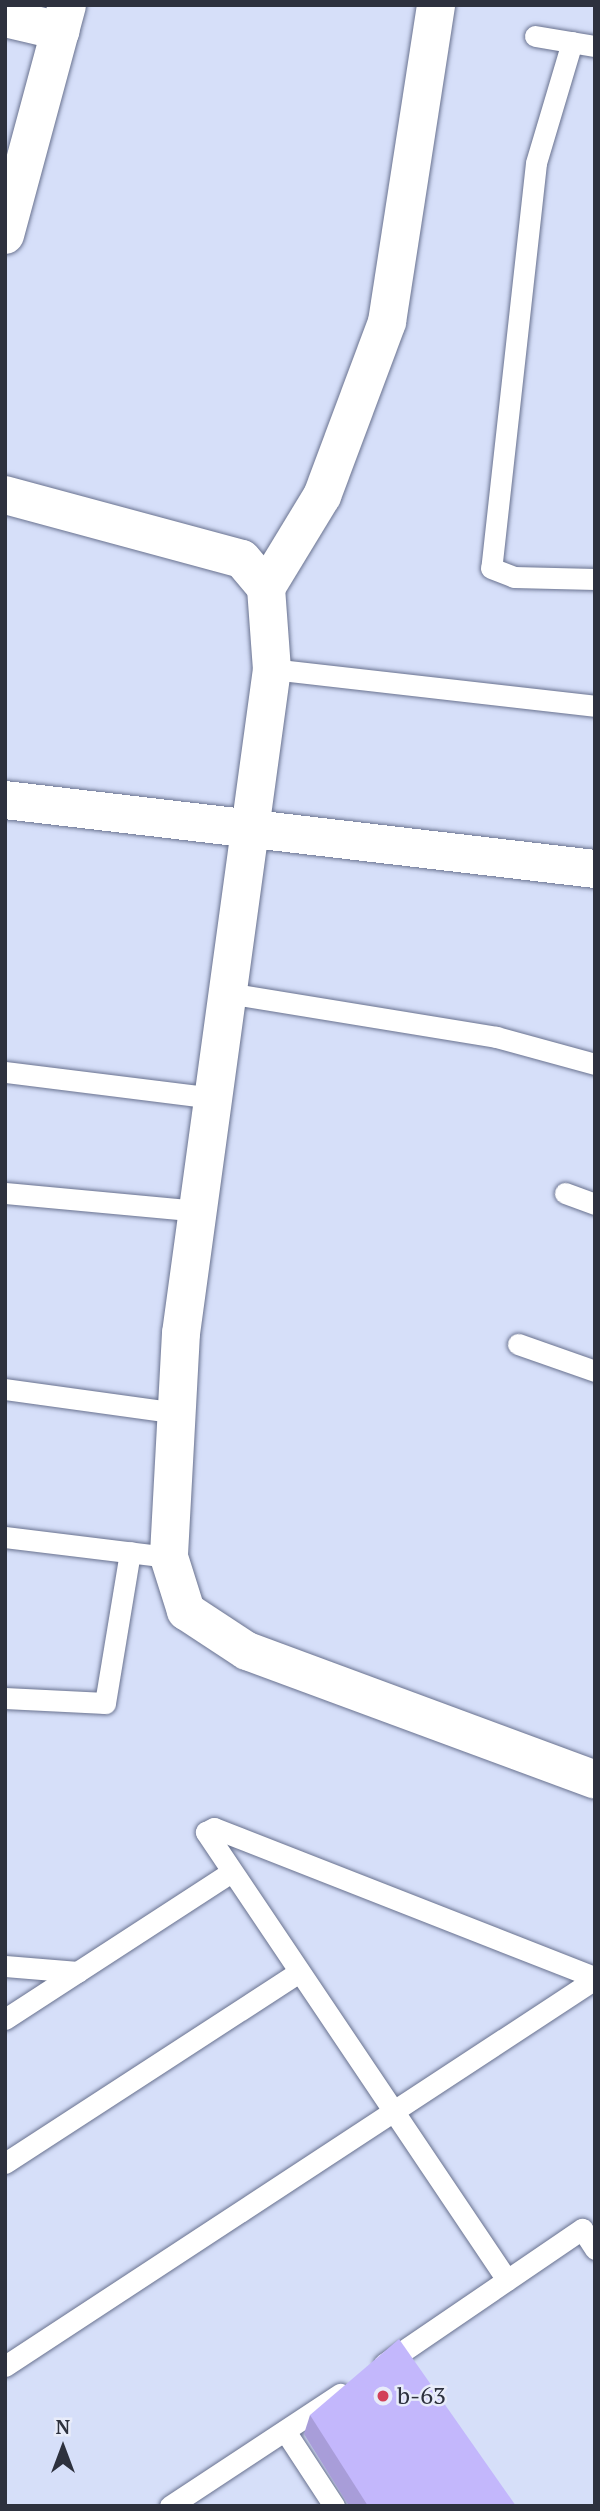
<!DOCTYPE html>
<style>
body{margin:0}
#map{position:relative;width:600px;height:2511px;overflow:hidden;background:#d6dff9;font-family:"PT Serif",serif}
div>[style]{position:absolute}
.roads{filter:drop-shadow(0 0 2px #69728f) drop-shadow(0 0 2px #69728f)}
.service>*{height:21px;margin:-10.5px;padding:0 10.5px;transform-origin:10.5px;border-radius:10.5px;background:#fff}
.minor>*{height:38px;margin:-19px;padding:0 19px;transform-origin:19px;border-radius:19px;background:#fff}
.wall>*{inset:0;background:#a89dd9}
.building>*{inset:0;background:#c3b7fc}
.dots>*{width:19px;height:19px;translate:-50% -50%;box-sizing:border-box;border:4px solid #e8ecfa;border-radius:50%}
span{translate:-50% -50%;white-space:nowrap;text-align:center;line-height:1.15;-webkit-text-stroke:5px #e8ecfa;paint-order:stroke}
.poi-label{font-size:24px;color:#2d313e}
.left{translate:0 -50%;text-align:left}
.frame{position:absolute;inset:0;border:7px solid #2d313e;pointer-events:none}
.north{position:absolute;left:28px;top:2413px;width:70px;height:70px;-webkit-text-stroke:5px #e8ecfa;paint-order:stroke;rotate:0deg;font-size:19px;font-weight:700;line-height:28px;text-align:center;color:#2d313e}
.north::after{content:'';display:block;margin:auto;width:24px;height:32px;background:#2d313e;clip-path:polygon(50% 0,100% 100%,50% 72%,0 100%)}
</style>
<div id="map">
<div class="roads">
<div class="service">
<div style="left:535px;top:36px;width:61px;rotate:9.5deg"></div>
<div style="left:572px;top:42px;width:126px;rotate:106.6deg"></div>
<div style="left:536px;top:163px;width:407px;rotate:96.3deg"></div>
<div style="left:491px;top:568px;width:25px;rotate:21deg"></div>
<div style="left:514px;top:577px;width:81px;rotate:1.4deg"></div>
<div style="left:272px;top:669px;width:325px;rotate:6.5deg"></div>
<div style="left:228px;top:993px;width:272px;rotate:9.3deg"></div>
<div style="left:496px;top:1037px;width:103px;rotate:15.3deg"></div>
<div style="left:5px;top:1072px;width:210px;rotate:7.1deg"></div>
<div style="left:5px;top:1193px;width:194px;rotate:5.3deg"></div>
<div style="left:565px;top:1193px;width:32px;rotate:20deg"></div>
<div style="left:518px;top:1344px;width:82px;rotate:19.3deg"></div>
<div style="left:5px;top:1389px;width:174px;rotate:7.9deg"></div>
<div style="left:5px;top:1537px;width:165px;rotate:7deg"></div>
<div style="left:5px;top:1698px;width:100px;rotate:2.9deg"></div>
<div style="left:105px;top:1703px;width:153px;rotate:-80.6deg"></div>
<div style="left:5px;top:1966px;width:73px;rotate:4.7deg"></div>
<div style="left:5px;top:2019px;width:268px;rotate:-33deg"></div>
<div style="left:5px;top:2163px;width:349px;rotate:-33deg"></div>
<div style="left:507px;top:2280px;width:540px;rotate:-123.9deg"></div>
<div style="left:206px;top:1832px;width:9px;rotate:-27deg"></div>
<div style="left:214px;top:1828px;width:409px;rotate:21.4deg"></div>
<div style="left:384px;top:2364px;width:240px;rotate:-34.3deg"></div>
<div style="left:582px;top:2229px;width:24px;rotate:57deg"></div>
<div style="left:5px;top:2366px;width:706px;rotate:-33.26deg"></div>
<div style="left:285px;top:2431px;width:90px;rotate:56.8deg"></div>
<div style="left:170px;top:2506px;width:204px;rotate:-33.4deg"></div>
</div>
<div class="minor">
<div style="left:5px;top:18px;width:57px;rotate:13.3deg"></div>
<div style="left:5px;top:235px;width:238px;rotate:-74.9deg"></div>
<div style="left:5px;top:495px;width:245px;rotate:15.1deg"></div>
<div style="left:242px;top:559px;width:38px;rotate:50deg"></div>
<div style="left:266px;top:588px;width:81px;rotate:85.8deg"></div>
<div style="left:272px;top:669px;width:670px;rotate:97.8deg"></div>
<div style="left:181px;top:1333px;width:224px;rotate:93.1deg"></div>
<div style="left:169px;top:1557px;width:57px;rotate:72.5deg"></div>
<div style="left:186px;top:1611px;width:73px;rotate:33.3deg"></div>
<div style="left:247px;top:1651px;width:371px;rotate:20.3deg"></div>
<div style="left:266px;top:588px;width:108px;rotate:-58.7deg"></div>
<div style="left:322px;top:496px;width:186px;rotate:-69.5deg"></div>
<div style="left:387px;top:322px;width:321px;rotate:-81.2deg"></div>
<div style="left:5px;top:800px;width:594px;rotate:6.67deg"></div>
</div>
</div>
<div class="wall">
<div style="clip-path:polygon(310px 2415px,516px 2506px,349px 2506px,304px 2434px)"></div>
</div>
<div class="building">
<div style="clip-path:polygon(399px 2339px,516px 2506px,368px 2506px,310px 2415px)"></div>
</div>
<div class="dots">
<div style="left:383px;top:2396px;background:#d24159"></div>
</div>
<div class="poi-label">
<span class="left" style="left:397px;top:2396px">b-63</span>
</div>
<div class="frame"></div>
<div class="north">N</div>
</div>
